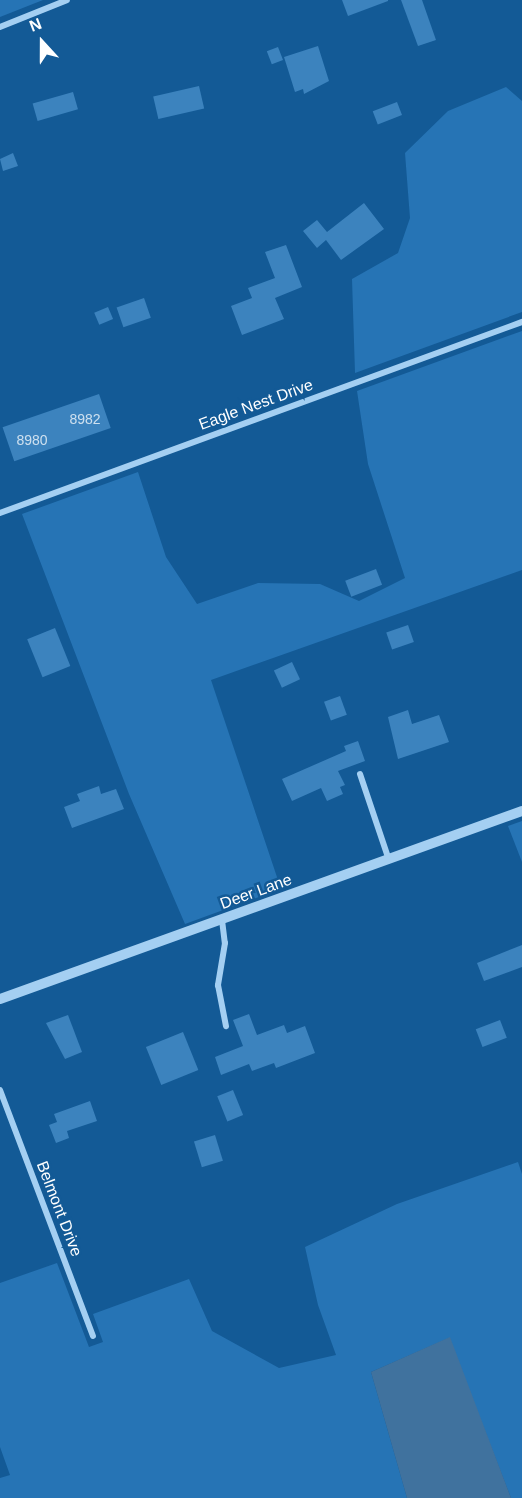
<!DOCTYPE html>
<style>
body{margin:0}
#map{position:relative;width:522px;height:1498px;overflow:hidden;background:#135a96;font-family:Helvetica,sans-serif}
div>[style]{position:absolute}
.green>*{inset:0;background:#2674b5}
.water>*{inset:0;background:#40729e}
.building>*{inset:0;background:#3c83be;transform-origin:0 0}
.minor>*{height:6px;margin:-3px;padding:0 3px;transform-origin:3px;border-radius:3px;background:#a4cff2}
.tertiary>*{height:10px;margin:-5px;padding:0 5px;transform-origin:5px;border-radius:5px;background:#a4cff2}
span{translate:-50% -50%;white-space:nowrap;text-align:center;line-height:1.15;-webkit-text-stroke:5px #135a96;paint-order:stroke}
.number-label{font-size:14px;color:#cee0ef}
.number-label span{-webkit-text-stroke-width:0}
.street-label{font-size:16px;color:#fff}
.north{position:absolute;left:12px;top:12px;width:60px;height:60px;-webkit-text-stroke:4px #135a96;paint-order:stroke;rotate:339deg;font-size:16px;font-weight:700;line-height:24px;text-align:center;color:#fff}
.north::after{content:'';display:block;margin:auto;width:21px;height:27px;background:#fff;clip-path:polygon(50% 0,100% 100%,50% 72%,0 100%)}
</style>
<div id="map">
<div class="green">
<div style="clip-path:polygon(0 0,43px 0,0 17px)"></div>
<div style="clip-path:polygon(506px 87px,522px 101px,522px 312px,355px 373px,352px 279px,398px 253px,410px 218px,405px 153px,448px 111px)"></div>
<div style="clip-path:polygon(522px 331px,522px 570px,211px 680px,281px 889px,185px 924px,129px 794px,22px 514px,138px 472px,166px 557px,197px 604px,258px 583px,320px 584px,359px 601px,405px 578px,368px 464px,357px 391px)"></div>
<div style="clip-path:polygon(522px 821px,522px 862px,508px 826px)"></div>
<div style="clip-path:polygon(518px 1162px,522px 1174px,522px 1498px,511px 1498px,449px 1338px,371px 1372px,407px 1498px,0 1498px,0 1478px,10px 1475px,0 1447px,0 1283px,57px 1263px,89px 1347px,103px 1342px,93px 1314px,189px 1279px,212px 1331px,279px 1368px,336px 1355px,318px 1305px,305px 1247px,397px 1204px)"></div>
</div>
<div class="water">
<div style="clip-path:polygon(450px 1337px,511px 1498px,407px 1498px,371px 1372px)"></div>
</div>
<div class="building">
<div style="clip-path:polygon(342px 0,388px 0,388px 1px,348px 16px)"></div>
<div style="clip-path:polygon(401px 0,422px 0,436px 40px,418px 46px)"></div>
<div style="clip-path:polygon(318px 46px,329px 81px,304px 94px,303px 89px,295px 92px,284px 57px)"></div>
<div style="left:278px;top:47px;width:14px;height:12px;rotate:69deg"></div>
<div style="left:199px;top:86px;width:23px;height:47px;rotate:77deg"></div>
<div style="left:73px;top:92px;width:18px;height:42px;rotate:74deg"></div>
<div style="left:397px;top:102px;width:14px;height:26px;rotate:69deg"></div>
<div style="clip-path:polygon(13px 153px,18px 166px,3px 171px,0 159px)"></div>
<div style="clip-path:polygon(364px 203px,384px 229px,341px 260px,326px 240px,317px 248px,303px 231px,317px 220px,327px 232px)"></div>
<div style="clip-path:polygon(286px 245px,302px 287px,275px 298px,284px 319px,242px 335px,231px 306px,252px 298px,248px 288px,275px 278px,265px 252px)"></div>
<div style="left:144px;top:298px;width:21px;height:29px;rotate:71deg"></div>
<div style="left:108px;top:307px;width:13px;height:15px;rotate:67deg"></div>
<div style="left:99px;top:394px;width:36px;height:102px;rotate:71deg"></div>
<div style="left:376px;top:569px;width:17px;height:33px;rotate:69deg"></div>
<div style="left:408px;top:625px;width:18px;height:23px;rotate:71deg"></div>
<div style="left:55px;top:628px;width:41px;height:30px;rotate:68deg"></div>
<div style="left:292px;top:662px;width:19px;height:20px;rotate:65deg"></div>
<div style="left:340px;top:696px;width:20px;height:17px;rotate:70deg"></div>
<div style="clip-path:polygon(408px 710px,412px 724px,439px 715px,449px 742px,398px 759px,388px 717px)"></div>
<div style="clip-path:polygon(358px 741px,365px 761px,338px 771px,345px 785px,340px 787px,343px 794px,327px 801px,321px 788px,292px 801px,282px 779px,346px 751px,344px 746px)"></div>
<div style="clip-path:polygon(99px 786px,101px 794px,116px 789px,124px 809px,72px 828px,64px 807px,80px 801px,77px 794px)"></div>
<div style="clip-path:polygon(522px 945px,522px 967px,484px 981px,477px 963px)"></div>
<div style="clip-path:polygon(249px 1014px,257px 1035px,284px 1025px,287px 1033px,305px 1026px,315px 1053px,276px 1068px,274px 1063px,252px 1071px,249px 1064px,221px 1075px,215px 1057px,243px 1046px,233px 1020px)"></div>
<div style="clip-path:polygon(68px 1015px,82px 1052px,65px 1059px,46px 1023px)"></div>
<div style="left:500px;top:1020px;width:19px;height:26px;rotate:69deg"></div>
<div style="left:183px;top:1032px;width:41px;height:40px;rotate:68deg"></div>
<div style="left:233px;top:1090px;width:27px;height:17px;rotate:68deg"></div>
<div style="clip-path:polygon(90px 1101px,97px 1121px,67px 1131px,69px 1138px,56px 1143px,49px 1125px,57px 1122px,54px 1114px)"></div>
<div style="left:215px;top:1135px;width:27px;height:22px;rotate:73deg"></div>
</div>
<div class="minor">
<div style="left:0;top:27px;width:72px;rotate:-21.9deg"></div>
<div style="left:0;top:513px;width:556px;rotate:-20.1deg"></div>
<div style="left:360px;top:774px;width:91px;rotate:71.4deg"></div>
<div style="left:222px;top:920px;width:23px;rotate:83deg"></div>
<div style="left:225px;top:943px;width:43px;rotate:99.5deg"></div>
<div style="left:218px;top:985px;width:42px;rotate:79deg"></div>
<div style="left:0;top:1090px;width:263px;rotate:69.3deg"></div>
</div>
<div class="tertiary">
<div style="left:0;top:999px;width:555px;rotate:-19.81deg"></div>
</div>
<div class="number-label">
<span style="left:85px;top:419px">8982</span>
<span style="left:32px;top:440px">8980</span>
</div>
<div class="street-label">
<span style="left:256px;top:405px;rotate:-20deg">Eagle Nest Drive</span>
<span style="left:256px;top:892px;rotate:-20deg">Deer Lane</span>
<span style="left:59px;top:1209px;rotate:69deg">Belmont Drive</span>
</div>
<div class="north">N</div>
</div>
